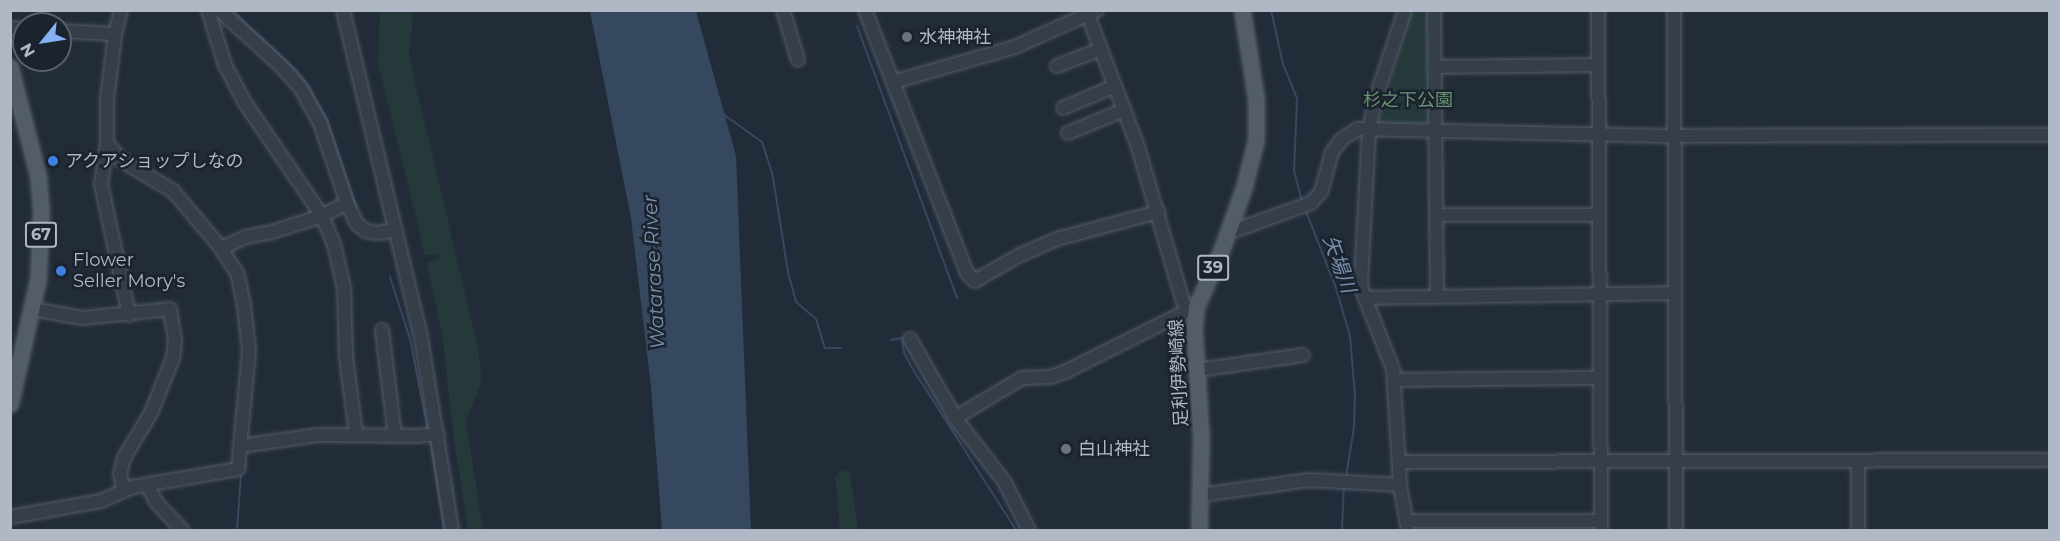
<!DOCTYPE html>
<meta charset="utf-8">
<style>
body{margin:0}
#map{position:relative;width:2060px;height:541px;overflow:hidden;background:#222c39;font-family:Montserrat,"Noto Sans JP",sans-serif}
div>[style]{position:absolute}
.green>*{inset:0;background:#25393b}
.water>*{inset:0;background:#364760}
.stream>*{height:2px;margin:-1px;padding:0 1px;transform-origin:1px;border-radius:1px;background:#364760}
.roads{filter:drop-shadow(0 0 2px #535b67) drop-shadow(0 0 2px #535b67)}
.minor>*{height:12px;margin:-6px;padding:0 6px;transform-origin:6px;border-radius:6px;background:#353e49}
.major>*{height:15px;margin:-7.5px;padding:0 7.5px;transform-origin:7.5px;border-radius:7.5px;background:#535d69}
.dots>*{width:16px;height:16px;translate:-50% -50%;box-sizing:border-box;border:3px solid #1b232e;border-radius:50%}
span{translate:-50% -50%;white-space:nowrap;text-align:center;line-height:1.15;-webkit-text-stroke:5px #1b232e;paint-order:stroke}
.shield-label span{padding:2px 4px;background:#1b232e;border:2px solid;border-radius:4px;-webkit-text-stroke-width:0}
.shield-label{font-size:16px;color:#b0b8c5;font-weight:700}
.poi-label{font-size:18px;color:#b0b8c5}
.left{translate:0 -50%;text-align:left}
.park-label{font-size:18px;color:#689572}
.street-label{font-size:18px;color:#b0b8c5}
.water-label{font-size:20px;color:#788fad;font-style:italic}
.frame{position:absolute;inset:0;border:12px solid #b0b8c5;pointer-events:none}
.north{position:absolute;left:12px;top:12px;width:60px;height:60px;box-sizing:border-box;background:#1b232e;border:2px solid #575f6a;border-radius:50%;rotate:240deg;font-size:16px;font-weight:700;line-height:24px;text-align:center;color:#b0b8c5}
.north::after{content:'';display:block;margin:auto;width:21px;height:27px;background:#85b2f5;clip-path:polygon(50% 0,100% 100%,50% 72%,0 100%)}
</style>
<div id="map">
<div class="green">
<div style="clip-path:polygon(380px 11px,411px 11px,413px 15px,409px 56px,478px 348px,482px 380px,466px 421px,483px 530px,468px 530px,452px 424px,442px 333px,427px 263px,439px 259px,439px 254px,425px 255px,378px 64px)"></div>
<div style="clip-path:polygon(1411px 11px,1430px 11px,1431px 121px,1427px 125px,1381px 123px,1379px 120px)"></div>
<div style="clip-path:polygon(842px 469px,850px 473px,858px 530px,840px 530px,835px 477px)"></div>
</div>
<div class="water">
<div style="clip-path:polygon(590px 11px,696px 11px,736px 156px,751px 530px,662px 530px,651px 387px,631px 218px)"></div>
</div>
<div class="stream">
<div style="left:232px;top:10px;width:89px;rotate:43.2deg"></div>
<div style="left:297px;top:71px;width:20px;rotate:53deg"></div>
<div style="left:309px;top:87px;width:37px;rotate:61deg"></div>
<div style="left:327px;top:119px;width:94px;rotate:71.4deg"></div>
<div style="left:1271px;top:10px;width:55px;rotate:77.5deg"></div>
<div style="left:1283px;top:64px;width:38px;rotate:68deg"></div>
<div style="left:1297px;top:99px;width:71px;rotate:92.4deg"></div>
<div style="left:1294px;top:170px;width:32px;rotate:76deg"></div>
<div style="left:857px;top:26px;width:290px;rotate:69.8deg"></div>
<div style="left:723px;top:114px;width:48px;rotate:35.7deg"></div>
<div style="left:762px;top:142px;width:32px;rotate:72deg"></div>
<div style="left:772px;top:172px;width:101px;rotate:80.9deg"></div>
<div style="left:788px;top:272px;width:31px;rotate:75deg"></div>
<div style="left:796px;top:302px;width:26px;rotate:40deg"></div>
<div style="left:816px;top:319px;width:30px;rotate:73deg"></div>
<div style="left:825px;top:348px;width:16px"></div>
<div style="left:1305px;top:209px;width:82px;rotate:68.5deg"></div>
<div style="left:1335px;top:285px;width:53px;rotate:73.6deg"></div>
<div style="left:1350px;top:336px;width:59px;rotate:85.2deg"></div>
<div style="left:1355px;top:395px;width:32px;rotate:92deg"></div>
<div style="left:1354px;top:427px;width:51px;rotate:99.1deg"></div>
<div style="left:390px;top:277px;width:65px;rotate:72.1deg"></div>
<div style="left:410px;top:339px;width:93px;rotate:78.8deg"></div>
<div style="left:891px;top:340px;width:11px;rotate:-10deg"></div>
<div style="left:902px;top:338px;width:15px;rotate:82deg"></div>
<div style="left:904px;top:353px;width:21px;rotate:61deg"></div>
<div style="left:914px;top:371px;width:189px;rotate:57.3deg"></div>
<div style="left:430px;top:438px;width:93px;rotate:81.3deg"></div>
<div style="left:237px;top:530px;width:56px;rotate:-85.9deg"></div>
<div style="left:1342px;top:530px;width:45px;rotate:-87.5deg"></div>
</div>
<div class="roads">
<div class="minor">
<div style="left:121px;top:10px;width:25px;rotate:104deg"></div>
<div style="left:115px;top:34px;width:65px;rotate:97deg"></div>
<div style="left:107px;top:99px;width:44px;rotate:90deg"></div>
<div style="left:107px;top:143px;width:41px;rotate:98.3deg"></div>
<div style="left:101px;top:184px;width:134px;rotate:77.9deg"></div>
<div style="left:208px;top:10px;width:58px;rotate:72.8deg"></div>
<div style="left:225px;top:65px;width:43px;rotate:62.2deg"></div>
<div style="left:245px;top:103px;width:137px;rotate:55.7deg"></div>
<div style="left:322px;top:216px;width:52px;rotate:162.3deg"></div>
<div style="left:272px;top:232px;width:26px;rotate:169deg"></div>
<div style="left:246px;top:237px;width:27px;rotate:156deg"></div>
<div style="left:219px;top:10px;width:81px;rotate:42deg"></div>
<div style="left:279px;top:64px;width:31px;rotate:48deg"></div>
<div style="left:300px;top:87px;width:41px;rotate:60.9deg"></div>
<div style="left:320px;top:123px;width:84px;rotate:71.4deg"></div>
<div style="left:347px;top:203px;width:23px;rotate:65deg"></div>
<div style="left:357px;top:224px;width:11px;rotate:38deg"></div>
<div style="left:366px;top:231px;width:11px;rotate:10deg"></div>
<div style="left:377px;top:233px;width:19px;rotate:-9deg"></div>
<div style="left:343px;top:10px;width:331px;rotate:76.6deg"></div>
<div style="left:420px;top:332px;width:201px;rotate:80.8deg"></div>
<div style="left:783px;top:10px;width:52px;rotate:73.3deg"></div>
<div style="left:865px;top:10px;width:282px;rotate:68.8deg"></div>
<div style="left:967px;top:273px;width:11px;rotate:45deg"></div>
<div style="left:975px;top:281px;width:50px;rotate:-30.2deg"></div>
<div style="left:1018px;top:256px;width:43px;rotate:-23.6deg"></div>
<div style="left:1057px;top:239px;width:105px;rotate:-15deg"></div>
<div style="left:1086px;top:10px;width:147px;rotate:69.2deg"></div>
<div style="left:1138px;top:147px;width:161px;rotate:73.8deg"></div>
<div style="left:1183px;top:302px;width:9px;rotate:54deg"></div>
<div style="left:1405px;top:10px;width:92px;rotate:108.4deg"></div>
<div style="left:1376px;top:97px;width:33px;rotate:102deg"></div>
<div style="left:1369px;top:129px;width:151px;rotate:93deg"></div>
<div style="left:1361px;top:280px;width:10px;rotate:84deg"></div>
<div style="left:1362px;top:290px;width:85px;rotate:68.6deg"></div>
<div style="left:1393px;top:369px;width:116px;rotate:86.5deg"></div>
<div style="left:1400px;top:485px;width:46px;rotate:79.9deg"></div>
<div style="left:1434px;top:10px;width:287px;rotate:89.4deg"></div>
<div style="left:1598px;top:10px;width:520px;rotate:89.67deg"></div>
<div style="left:1674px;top:10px;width:520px;rotate:89.78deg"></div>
<div style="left:10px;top:28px;width:14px;rotate:4deg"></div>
<div style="left:60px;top:31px;width:55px;rotate:3.1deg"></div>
<div style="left:1057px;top:66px;width:47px;rotate:-21.1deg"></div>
<div style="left:1434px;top:67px;width:164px;rotate:-0.7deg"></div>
<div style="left:893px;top:82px;width:127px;rotate:-16deg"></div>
<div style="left:1015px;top:47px;width:90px;rotate:-24.3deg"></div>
<div style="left:1063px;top:108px;width:56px;rotate:-22.9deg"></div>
<div style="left:1068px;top:133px;width:61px;rotate:-22.3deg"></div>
<div style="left:347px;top:203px;width:28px;rotate:153deg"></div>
<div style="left:322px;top:216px;width:30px;rotate:67deg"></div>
<div style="left:334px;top:244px;width:45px;rotate:77.2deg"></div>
<div style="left:344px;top:288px;width:69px;rotate:88.3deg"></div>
<div style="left:346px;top:357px;width:78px;rotate:82.6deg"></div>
<div style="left:1436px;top:215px;width:163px"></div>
<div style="left:1229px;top:229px;width:7px;rotate:8deg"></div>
<div style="left:1236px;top:230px;width:80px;rotate:-19.8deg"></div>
<div style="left:1311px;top:203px;width:15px;rotate:-48deg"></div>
<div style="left:1321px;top:192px;width:41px;rotate:-74.6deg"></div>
<div style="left:1332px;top:152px;width:16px;rotate:-52deg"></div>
<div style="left:1342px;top:139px;width:19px;rotate:-32deg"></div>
<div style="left:1358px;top:129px;width:316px;rotate:1.3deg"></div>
<div style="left:1674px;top:136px;width:376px;rotate:-0.2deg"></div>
<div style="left:1365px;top:298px;width:310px;rotate:-0.9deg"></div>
<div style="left:33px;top:309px;width:50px;rotate:10.4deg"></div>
<div style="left:82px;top:318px;width:88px;rotate:-5.8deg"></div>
<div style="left:170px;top:309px;width:31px;rotate:81deg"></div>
<div style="left:175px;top:340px;width:18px;rotate:96deg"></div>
<div style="left:173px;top:358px;width:59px;rotate:111.8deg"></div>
<div style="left:151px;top:413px;width:52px;rotate:121deg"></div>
<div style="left:124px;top:458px;width:16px;rotate:104deg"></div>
<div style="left:120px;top:474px;width:17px;rotate:77deg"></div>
<div style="left:382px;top:330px;width:107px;rotate:83deg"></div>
<div style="left:910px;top:339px;width:96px;rotate:60deg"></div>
<div style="left:958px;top:422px;width:75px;rotate:52.1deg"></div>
<div style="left:1004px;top:481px;width:55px;rotate:63deg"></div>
<div style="left:1198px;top:370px;width:106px;rotate:-8.1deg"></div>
<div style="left:1394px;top:380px;width:206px;rotate:-0.6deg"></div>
<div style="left:955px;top:418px;width:78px;rotate:-30.8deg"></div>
<div style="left:1022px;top:378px;width:28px;rotate:-2deg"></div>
<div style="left:1050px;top:377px;width:18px;rotate:-19deg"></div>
<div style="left:1067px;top:371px;width:141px;rotate:-26.6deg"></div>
<div style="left:241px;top:446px;width:78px;rotate:-8.1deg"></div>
<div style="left:318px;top:435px;width:98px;rotate:0.6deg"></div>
<div style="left:416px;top:436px;width:22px;rotate:-5deg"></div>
<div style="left:1858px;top:461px;width:69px;rotate:90deg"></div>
<div style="left:1399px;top:462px;width:651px;rotate:-0.18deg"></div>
<div style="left:147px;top:485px;width:19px;rotate:62deg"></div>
<div style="left:156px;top:502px;width:38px;rotate:47deg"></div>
<div style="left:1201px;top:495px;width:109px;rotate:-7.9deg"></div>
<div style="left:1309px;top:480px;width:91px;rotate:3.1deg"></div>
<div style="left:10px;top:517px;width:92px;rotate:-10deg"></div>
<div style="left:101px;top:501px;width:34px;rotate:-24deg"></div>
<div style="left:132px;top:487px;width:108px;rotate:-9.6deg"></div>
<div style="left:238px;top:469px;width:119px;rotate:-84.7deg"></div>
<div style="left:249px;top:351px;width:46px;rotate:-96.2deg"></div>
<div style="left:244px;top:305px;width:33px;rotate:-102deg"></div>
<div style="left:237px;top:273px;width:30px;rotate:-123deg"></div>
<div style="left:221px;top:248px;width:75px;rotate:-130.1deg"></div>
<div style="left:173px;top:191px;width:61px;rotate:-149.2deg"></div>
<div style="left:121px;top:160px;width:22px;rotate:-129deg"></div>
<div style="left:1406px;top:521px;width:195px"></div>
</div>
<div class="major">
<div style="left:10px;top:67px;width:113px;rotate:75.6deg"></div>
<div style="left:38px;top:176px;width:36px;rotate:85deg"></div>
<div style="left:41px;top:212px;width:67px;rotate:92.6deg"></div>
<div style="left:38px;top:279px;width:128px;rotate:102.6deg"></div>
<div style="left:1199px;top:530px;width:93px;rotate:-88.8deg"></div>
<div style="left:1201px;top:437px;width:107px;rotate:-93.7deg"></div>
<div style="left:1194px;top:330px;width:23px;rotate:-85deg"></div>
<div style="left:1196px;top:307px;width:61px;rotate:-65.9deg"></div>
<div style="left:1221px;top:251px;width:68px;rotate:-70.2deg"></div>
<div style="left:1244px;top:187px;width:49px;rotate:-75.7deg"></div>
<div style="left:1256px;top:140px;width:41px;rotate:-90deg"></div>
<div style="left:1256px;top:99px;width:90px;rotate:-98.9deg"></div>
</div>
</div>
<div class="dots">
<div style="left:907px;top:37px;background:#6b7280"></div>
<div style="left:53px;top:161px;background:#3f7fe0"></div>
<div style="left:61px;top:271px;background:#3f7fe0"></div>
<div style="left:1066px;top:449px;background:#6b7280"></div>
</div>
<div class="shield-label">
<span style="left:41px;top:235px">67</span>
<span style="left:1213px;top:268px">39</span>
</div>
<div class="poi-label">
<span class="left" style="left:919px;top:37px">水神神社</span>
<span class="left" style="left:65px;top:161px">アクアショップしなの</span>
<span class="left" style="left:73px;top:271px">Flower<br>Seller Mory's</span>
<span class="left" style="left:1078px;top:449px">白山神社</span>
</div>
<div class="park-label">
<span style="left:1408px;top:100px">杉之下公園</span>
</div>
<div class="street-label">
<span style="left:1179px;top:373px;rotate:-93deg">足利伊勢崎線</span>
</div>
<div class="water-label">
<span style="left:1339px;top:264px;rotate:70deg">矢場川</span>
<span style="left:654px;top:272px;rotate:-93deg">Watarase River</span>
</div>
<div class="frame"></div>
<div class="north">N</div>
</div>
